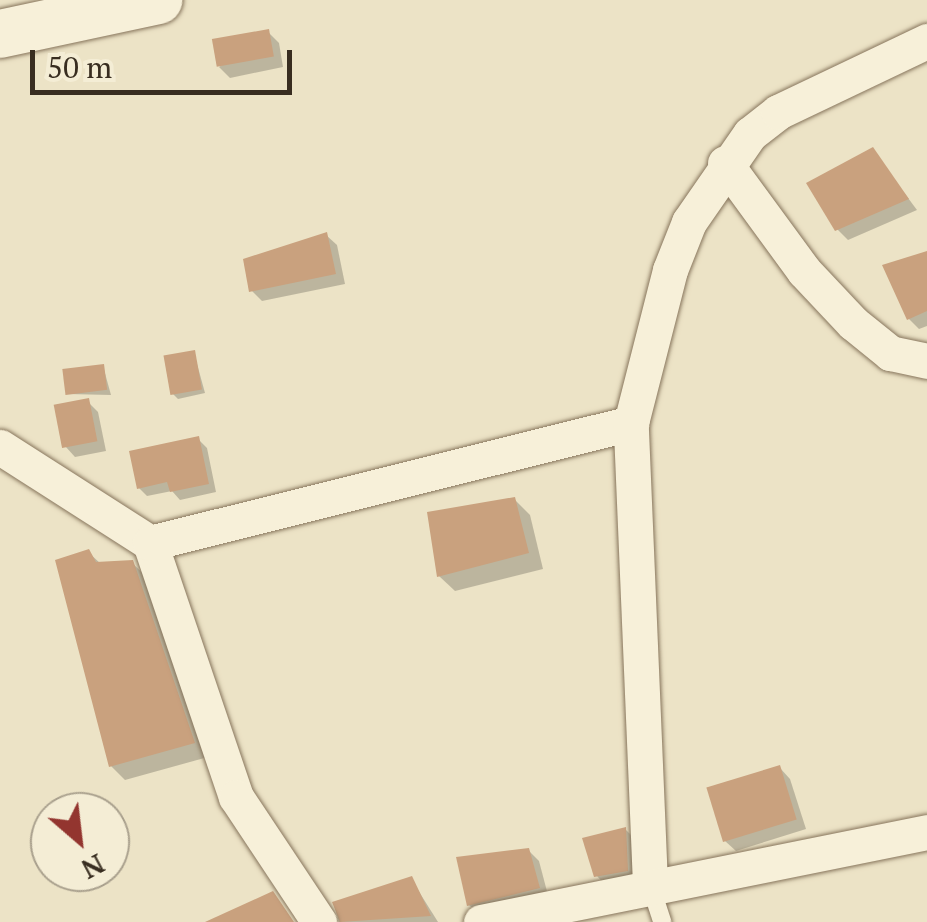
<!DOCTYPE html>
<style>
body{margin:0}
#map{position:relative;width:927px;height:922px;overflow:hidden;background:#ece3c6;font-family:"PT Serif",serif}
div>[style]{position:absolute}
.shadow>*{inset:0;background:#0003}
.building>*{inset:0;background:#c9a17e;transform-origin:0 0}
.roads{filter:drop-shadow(0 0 2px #87755c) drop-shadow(0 0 2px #87755c)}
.lane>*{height:18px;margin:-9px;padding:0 9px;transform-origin:9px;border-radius:9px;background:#f7f0d9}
.street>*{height:35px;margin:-17.5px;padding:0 17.5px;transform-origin:17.5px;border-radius:17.5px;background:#f7f0d9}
.secondary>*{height:48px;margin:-24px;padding:0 24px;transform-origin:24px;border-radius:24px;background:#f7f0d9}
span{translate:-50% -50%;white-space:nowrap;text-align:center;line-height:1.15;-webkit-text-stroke:8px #f4edd5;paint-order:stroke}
.north{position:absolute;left:30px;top:792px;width:100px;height:100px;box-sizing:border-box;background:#f4edd5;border:2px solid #a9a08d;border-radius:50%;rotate:152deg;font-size:28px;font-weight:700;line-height:40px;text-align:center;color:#382d20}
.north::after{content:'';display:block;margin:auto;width:35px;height:45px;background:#93352f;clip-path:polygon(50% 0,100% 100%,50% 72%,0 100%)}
.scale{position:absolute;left:30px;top:50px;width:262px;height:45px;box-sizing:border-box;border:5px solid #382d20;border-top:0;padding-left:12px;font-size:30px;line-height:35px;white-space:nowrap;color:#382d20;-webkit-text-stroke:8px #f4edd5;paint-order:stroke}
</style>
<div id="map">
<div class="shadow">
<div style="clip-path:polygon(268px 32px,279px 43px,283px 67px,230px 78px,219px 67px)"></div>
<div style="clip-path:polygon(873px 151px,917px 210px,848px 240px,837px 229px)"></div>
<div style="clip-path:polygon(326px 235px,337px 245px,345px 284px,262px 301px,252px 291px)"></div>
<div style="clip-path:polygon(927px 254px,927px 326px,919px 329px,909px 319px)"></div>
<div style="clip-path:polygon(194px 353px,205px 393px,178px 399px,173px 394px)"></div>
<div style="clip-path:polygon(103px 366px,111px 395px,67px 394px)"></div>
<div style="clip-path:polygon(85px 399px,98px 412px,106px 451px,75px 457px,65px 446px)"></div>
<div style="clip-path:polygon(198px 439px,207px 448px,216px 492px,180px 500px,172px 491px,147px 496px,139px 488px)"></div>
<div style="clip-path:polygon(514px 499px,530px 515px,543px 569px,455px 591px,439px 576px)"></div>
<div style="clip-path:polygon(88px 552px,101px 564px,132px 563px,147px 577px,208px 757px,125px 780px,111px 766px)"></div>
<div style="clip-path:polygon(780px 768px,790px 779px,806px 829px,736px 851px,725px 841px)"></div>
<div style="clip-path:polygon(626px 830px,636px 840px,638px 881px,607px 887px,597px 876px)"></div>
<div style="clip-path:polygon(528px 850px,539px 861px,549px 899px,480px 915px,469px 905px)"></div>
<div style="clip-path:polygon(411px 879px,438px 922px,339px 922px,334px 904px)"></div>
</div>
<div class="building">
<div style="left:269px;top:29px;width:28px;height:58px;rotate:80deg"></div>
<div style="clip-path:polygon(873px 147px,909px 199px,835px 231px,806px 183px)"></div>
<div style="clip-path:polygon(327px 232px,336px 274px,249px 292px,243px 259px)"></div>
<div style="clip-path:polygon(927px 251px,927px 311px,907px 320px,882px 265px)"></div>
<div style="left:195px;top:350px;width:40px;height:32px;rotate:80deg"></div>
<div style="left:104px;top:364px;width:26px;height:42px;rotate:83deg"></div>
<div style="left:89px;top:398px;width:44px;height:36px;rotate:79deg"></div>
<div style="clip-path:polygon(199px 436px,209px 484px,170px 492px,167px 482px,137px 489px,129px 451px)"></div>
<div style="clip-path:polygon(515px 497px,529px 553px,437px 577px,427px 512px)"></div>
<div style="clip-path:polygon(89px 549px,96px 562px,133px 560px,195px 743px,109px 767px,55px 560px)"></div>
<div style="left:780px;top:765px;width:57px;height:77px;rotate:73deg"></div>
<div style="clip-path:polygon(626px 827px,628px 871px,594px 877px,582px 838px)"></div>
<div style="clip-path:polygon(529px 848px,540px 888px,467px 906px,456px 857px)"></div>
<div style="clip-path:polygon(412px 876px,431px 916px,340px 922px,332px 902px)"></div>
<div style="clip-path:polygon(273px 891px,294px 922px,205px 922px)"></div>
</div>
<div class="roads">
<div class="lane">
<div style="left:650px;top:884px;width:40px;rotate:72deg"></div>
</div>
<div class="street">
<div style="left:725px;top:163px;width:134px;rotate:53.8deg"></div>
<div style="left:804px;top:271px;width:71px;rotate:46.7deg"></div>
<div style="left:853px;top:323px;width:48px;rotate:39deg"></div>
<div style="left:890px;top:353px;width:38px;rotate:12deg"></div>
<div style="left:0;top:447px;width:178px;rotate:32.6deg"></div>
<div style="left:150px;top:543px;width:268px;rotate:71.3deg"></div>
<div style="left:236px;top:797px;width:150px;rotate:56.4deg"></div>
<div style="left:150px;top:543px;width:496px;rotate:-14deg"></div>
<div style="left:650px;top:884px;width:461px;rotate:-92.4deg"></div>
<div style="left:631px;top:423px;width:158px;rotate:-75.7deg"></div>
<div style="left:670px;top:270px;width:52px;rotate:-68.4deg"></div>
<div style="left:689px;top:222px;width:107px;rotate:-55.3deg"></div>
<div style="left:750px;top:134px;width:36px;rotate:-38deg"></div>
<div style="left:778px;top:112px;width:165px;rotate:-25.5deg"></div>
<div style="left:481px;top:922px;width:455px;rotate:-11.4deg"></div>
</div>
<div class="secondary">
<div style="left:0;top:34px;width:162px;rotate:-12.1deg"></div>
</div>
</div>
<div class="north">N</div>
<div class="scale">50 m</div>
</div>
